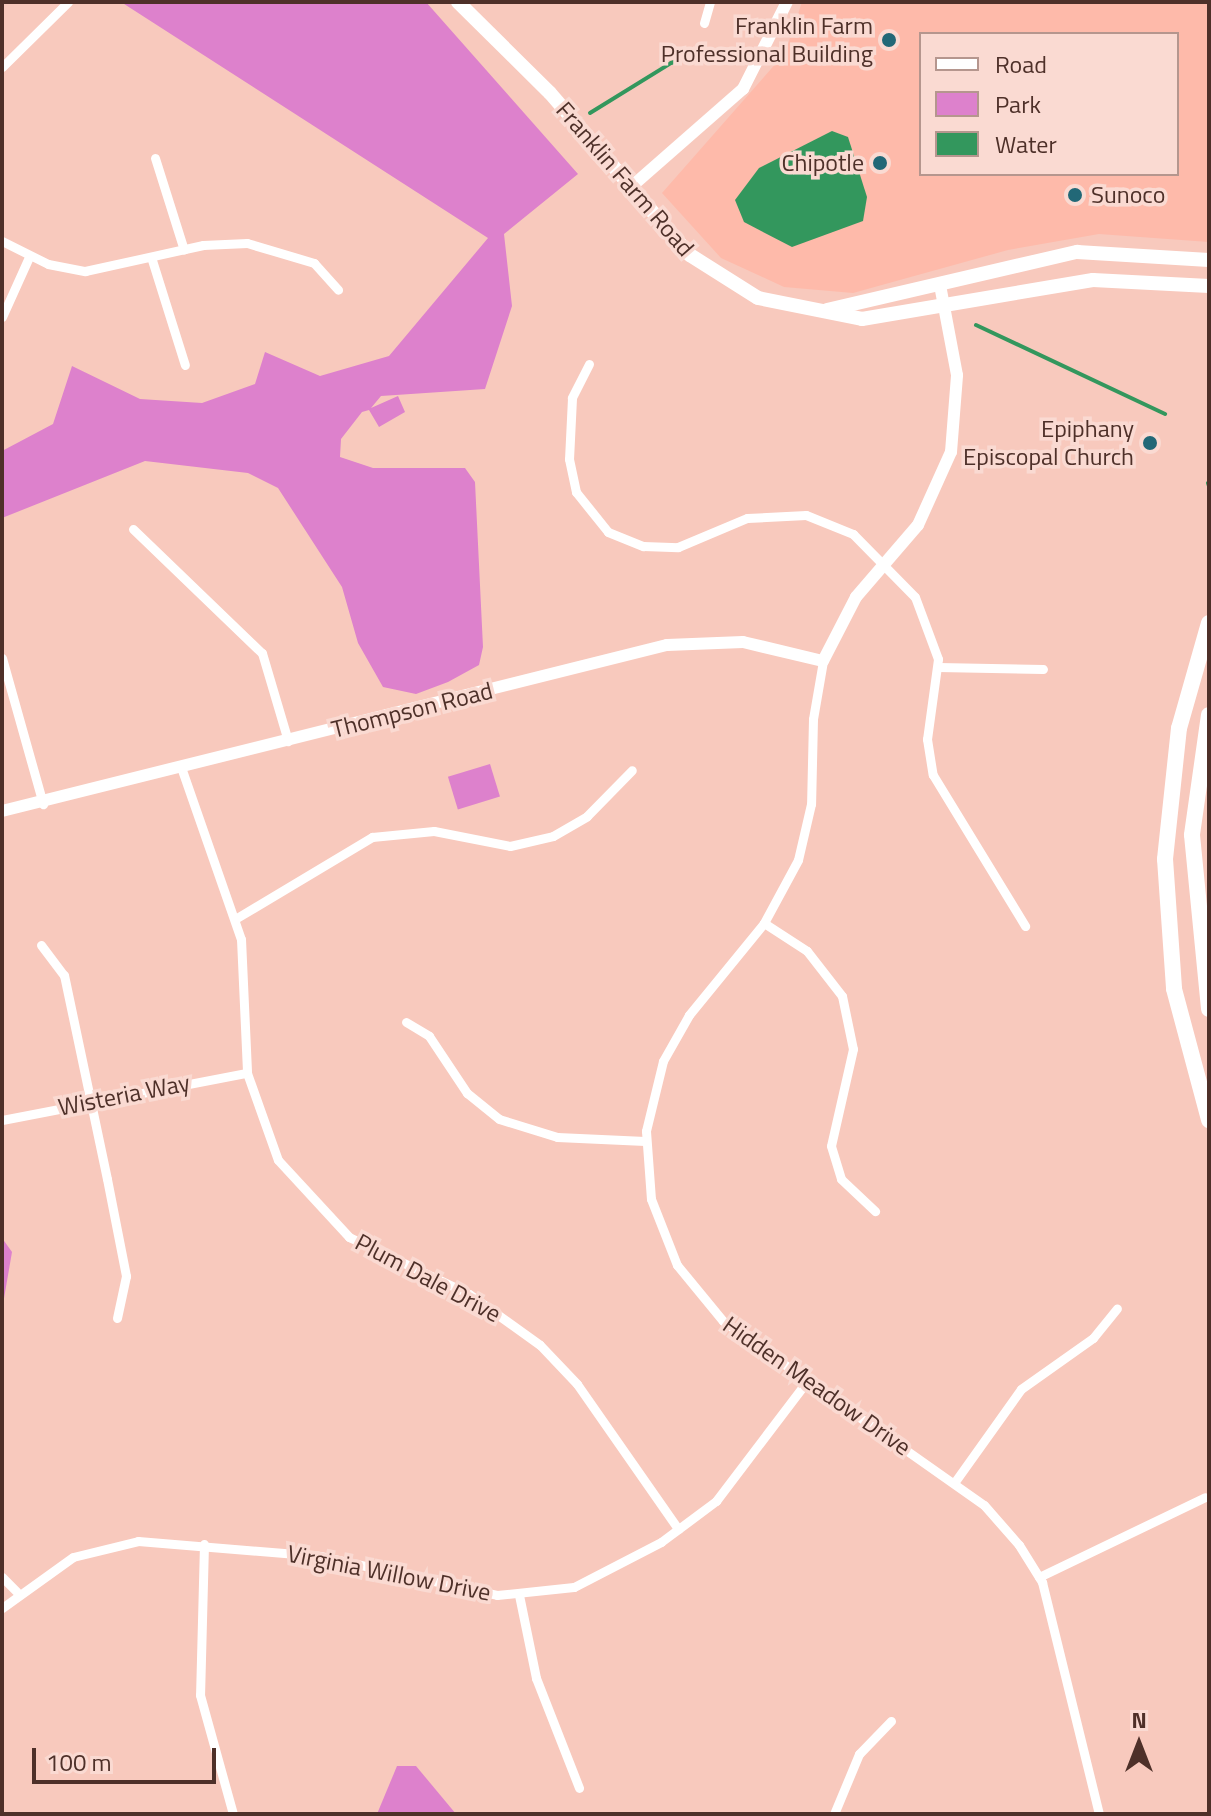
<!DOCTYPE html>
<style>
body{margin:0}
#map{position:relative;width:1211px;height:1816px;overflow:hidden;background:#f8c9bd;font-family:"Titillium Web",sans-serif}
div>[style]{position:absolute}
.built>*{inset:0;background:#febaaa}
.green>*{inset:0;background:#dd81cc;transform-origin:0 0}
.water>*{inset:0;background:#33975d}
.stream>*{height:4px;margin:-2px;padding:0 2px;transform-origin:2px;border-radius:2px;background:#33975d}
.minor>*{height:9px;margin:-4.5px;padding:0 4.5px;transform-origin:4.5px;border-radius:4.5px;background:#fff}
.tertiary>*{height:12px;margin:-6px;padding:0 6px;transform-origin:6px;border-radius:6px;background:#fff}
.secondary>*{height:14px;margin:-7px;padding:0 7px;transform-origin:7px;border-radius:7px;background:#fff}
.trunk>*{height:16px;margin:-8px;padding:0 8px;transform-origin:8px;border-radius:8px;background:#fff}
.dots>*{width:22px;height:22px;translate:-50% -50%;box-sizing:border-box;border:4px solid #fadad2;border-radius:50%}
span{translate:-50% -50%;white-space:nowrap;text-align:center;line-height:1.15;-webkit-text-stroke:7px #fadad2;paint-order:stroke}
.poi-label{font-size:24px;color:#4e3029}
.right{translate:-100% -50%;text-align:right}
.left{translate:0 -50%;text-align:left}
.street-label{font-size:24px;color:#4e3029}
.frame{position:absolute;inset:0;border:4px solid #4e3029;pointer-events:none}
.legend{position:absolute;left:919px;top:32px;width:260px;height:144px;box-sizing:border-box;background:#fadad2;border:2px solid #b5968e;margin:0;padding:10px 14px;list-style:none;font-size:24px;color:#4e3029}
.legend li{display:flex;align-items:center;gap:16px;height:40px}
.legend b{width:40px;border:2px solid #b5968e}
.north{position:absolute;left:1099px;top:1704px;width:80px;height:80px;-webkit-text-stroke:6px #fadad2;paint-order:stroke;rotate:0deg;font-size:22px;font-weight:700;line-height:32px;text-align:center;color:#4e3029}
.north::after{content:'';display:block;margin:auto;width:28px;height:36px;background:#4e3029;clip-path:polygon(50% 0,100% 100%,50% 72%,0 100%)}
.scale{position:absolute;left:32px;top:1748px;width:184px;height:36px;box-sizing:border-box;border:4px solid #4e3029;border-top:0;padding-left:10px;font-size:24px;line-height:28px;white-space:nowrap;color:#4e3029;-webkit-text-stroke:6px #fadad2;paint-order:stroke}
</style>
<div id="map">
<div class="built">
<div style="clip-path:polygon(evenodd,802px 2px,1209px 2px,1209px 242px,1099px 234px,1008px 250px,853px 293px,784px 287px,721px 258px,662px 193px,785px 53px,802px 2px,921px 34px,1177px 34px,1177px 174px,921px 174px,921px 34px)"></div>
</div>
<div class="green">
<div style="clip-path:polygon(121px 2px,426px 2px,578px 174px,504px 234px,512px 306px,485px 389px,381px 396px,371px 408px,398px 396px,405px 412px,379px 427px,369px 410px,362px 412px,341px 439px,340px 457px,373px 468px,465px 468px,475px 482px,483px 647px,479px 665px,448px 682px,416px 694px,383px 687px,358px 643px,342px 587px,278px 488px,248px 473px,145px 461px,2px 518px,2px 451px,53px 424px,72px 366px,140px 399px,202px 403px,255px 384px,265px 352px,320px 376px,389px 356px,488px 238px)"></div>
<div style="left:490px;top:764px;width:34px;height:44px;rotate:73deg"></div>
<div style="clip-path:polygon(2px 1238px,12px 1252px,2px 1310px)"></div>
<div style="clip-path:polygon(397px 1766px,416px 1766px,456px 1814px,377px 1814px)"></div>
</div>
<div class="water">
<div style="clip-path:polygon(832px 131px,848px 137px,867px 197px,863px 221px,792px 247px,744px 222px,735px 200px,759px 168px)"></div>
</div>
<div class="stream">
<div style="left:590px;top:113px;width:95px;rotate:-31.7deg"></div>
<div style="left:671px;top:63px;width:32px;rotate:-18deg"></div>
<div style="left:701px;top:53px;width:32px;rotate:9deg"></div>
<div style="left:976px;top:325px;width:209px;rotate:25.2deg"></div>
<div style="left:1208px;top:483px;width:3px;rotate:72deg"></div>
</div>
<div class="minor">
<div style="left:704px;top:23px;width:22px;rotate:-74deg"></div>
<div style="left:2px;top:67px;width:93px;rotate:-44.6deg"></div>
<div style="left:155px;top:158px;width:96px;rotate:72.5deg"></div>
<div style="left:2px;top:241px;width:51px;rotate:26.6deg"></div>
<div style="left:48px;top:264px;width:38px;rotate:11deg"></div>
<div style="left:85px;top:271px;width:121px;rotate:-12.4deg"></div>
<div style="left:203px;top:245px;width:44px;rotate:-2.6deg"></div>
<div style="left:247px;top:243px;width:70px;rotate:16.6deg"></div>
<div style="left:314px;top:263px;width:36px;rotate:48deg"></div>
<div style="left:152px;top:260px;width:110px;rotate:72.6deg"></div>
<div style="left:2px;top:317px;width:66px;rotate:-65.8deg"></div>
<div style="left:589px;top:364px;width:38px;rotate:117deg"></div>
<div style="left:572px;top:398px;width:61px;rotate:92.8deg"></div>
<div style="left:569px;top:459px;width:34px;rotate:78deg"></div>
<div style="left:576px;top:492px;width:51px;rotate:51.3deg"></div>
<div style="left:608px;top:532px;width:38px;rotate:22deg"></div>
<div style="left:643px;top:546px;width:35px;rotate:2deg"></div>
<div style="left:678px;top:547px;width:75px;rotate:-22.8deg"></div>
<div style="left:747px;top:518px;width:59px;rotate:-2.9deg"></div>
<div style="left:806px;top:515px;width:51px;rotate:22deg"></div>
<div style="left:853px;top:534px;width:88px;rotate:45.5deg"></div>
<div style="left:915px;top:597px;width:66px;rotate:69.6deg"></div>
<div style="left:938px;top:659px;width:81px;rotate:97.8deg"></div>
<div style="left:927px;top:739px;width:36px;rotate:81deg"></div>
<div style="left:933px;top:775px;width:177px;rotate:58.6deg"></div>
<div style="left:133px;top:529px;width:179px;rotate:43.9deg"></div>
<div style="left:262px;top:653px;width:92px;rotate:73.5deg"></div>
<div style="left:2px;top:658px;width:152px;rotate:74.3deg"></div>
<div style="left:823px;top:661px;width:59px;rotate:99.8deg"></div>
<div style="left:813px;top:719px;width:85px;rotate:91.3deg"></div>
<div style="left:811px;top:804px;width:57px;rotate:103.1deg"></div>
<div style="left:798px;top:860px;width:72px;rotate:118.4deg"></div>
<div style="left:764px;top:923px;width:119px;rotate:129.2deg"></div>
<div style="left:689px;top:1015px;width:53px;rotate:119.5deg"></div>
<div style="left:663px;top:1061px;width:72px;rotate:103.7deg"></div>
<div style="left:646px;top:1131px;width:68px;rotate:85.8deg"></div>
<div style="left:651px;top:1199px;width:71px;rotate:68.5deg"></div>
<div style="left:677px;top:1265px;width:72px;rotate:50.6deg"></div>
<div style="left:723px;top:1321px;width:319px;rotate:35.2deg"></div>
<div style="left:984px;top:1505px;width:53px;rotate:48.8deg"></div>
<div style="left:1019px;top:1545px;width:44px;rotate:58.1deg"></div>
<div style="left:1042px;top:1582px;width:239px;rotate:76.2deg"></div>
<div style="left:938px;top:667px;width:105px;rotate:1.1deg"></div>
<div style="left:182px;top:770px;width:179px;rotate:70.8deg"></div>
<div style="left:241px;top:939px;width:134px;rotate:87.4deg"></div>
<div style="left:247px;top:1073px;width:92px;rotate:70.4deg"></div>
<div style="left:278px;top:1160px;width:105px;rotate:47.3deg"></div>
<div style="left:349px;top:1237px;width:133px;rotate:25.4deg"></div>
<div style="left:469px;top:1294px;width:87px;rotate:35.7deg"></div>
<div style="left:540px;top:1345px;width:54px;rotate:46.5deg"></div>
<div style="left:577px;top:1384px;width:177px;rotate:55.1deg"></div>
<div style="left:235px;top:919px;width:160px;rotate:-30.9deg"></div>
<div style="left:372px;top:837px;width:62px;rotate:-5.5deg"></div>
<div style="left:434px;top:831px;width:77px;rotate:11.2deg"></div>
<div style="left:510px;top:846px;width:44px;rotate:-13.1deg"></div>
<div style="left:553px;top:836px;width:39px;rotate:-30deg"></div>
<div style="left:587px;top:816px;width:64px;rotate:-45.6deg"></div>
<div style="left:764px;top:923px;width:51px;rotate:33.1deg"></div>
<div style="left:807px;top:951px;width:57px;rotate:52.1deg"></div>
<div style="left:842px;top:996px;width:54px;rotate:78.3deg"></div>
<div style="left:853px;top:1049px;width:99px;rotate:102.8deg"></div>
<div style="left:831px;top:1146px;width:34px;rotate:73deg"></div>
<div style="left:841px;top:1179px;width:47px;rotate:43.3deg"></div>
<div style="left:41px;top:945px;width:38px;rotate:53deg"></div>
<div style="left:64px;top:975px;width:208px;rotate:78.1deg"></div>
<div style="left:107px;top:1179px;width:99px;rotate:78.9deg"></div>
<div style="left:126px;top:1276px;width:43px;rotate:102.1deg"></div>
<div style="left:406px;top:1022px;width:27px;rotate:31deg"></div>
<div style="left:429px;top:1036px;width:69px;rotate:56.3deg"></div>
<div style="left:467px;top:1093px;width:41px;rotate:39.1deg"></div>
<div style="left:499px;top:1119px;width:61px;rotate:17.2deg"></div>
<div style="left:557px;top:1137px;width:88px;rotate:2.6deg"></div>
<div style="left:2px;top:1120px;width:249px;rotate:-10.9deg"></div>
<div style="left:954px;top:1483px;width:115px;rotate:-54.5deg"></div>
<div style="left:1021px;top:1389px;width:88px;rotate:-35.3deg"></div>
<div style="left:1093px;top:1338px;width:38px;rotate:-51deg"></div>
<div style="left:204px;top:1544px;width:151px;rotate:91.5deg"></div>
<div style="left:200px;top:1695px;width:123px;rotate:74.5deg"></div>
<div style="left:2px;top:1577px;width:21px;rotate:45deg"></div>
<div style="left:1039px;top:1577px;width:184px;rotate:-25.7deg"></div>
<div style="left:519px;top:1595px;width:85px;rotate:78.4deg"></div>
<div style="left:536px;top:1678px;width:118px;rotate:68.6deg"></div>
<div style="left:2px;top:1608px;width:87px;rotate:-35.7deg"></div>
<div style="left:73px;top:1557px;width:67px;rotate:-13.8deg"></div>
<div style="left:138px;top:1541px;width:183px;rotate:4.7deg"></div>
<div style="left:320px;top:1556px;width:181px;rotate:12.4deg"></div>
<div style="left:497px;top:1595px;width:77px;rotate:-5.9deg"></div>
<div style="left:574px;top:1587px;width:98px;rotate:-27.3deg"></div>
<div style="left:661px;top:1542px;width:69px;rotate:-36.7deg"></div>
<div style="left:716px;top:1501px;width:151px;rotate:-52.8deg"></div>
<div style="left:834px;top:1814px;width:65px;rotate:-67.4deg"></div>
<div style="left:859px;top:1754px;width:46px;rotate:-45.9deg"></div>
</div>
<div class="tertiary">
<div style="left:631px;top:187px;width:149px;rotate:-41.2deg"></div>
<div style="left:743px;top:89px;width:97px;rotate:-63.2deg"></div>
<div style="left:2px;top:811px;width:685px;rotate:-14.02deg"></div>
<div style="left:667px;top:645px;width:76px;rotate:-2.3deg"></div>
<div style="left:743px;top:642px;width:82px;rotate:13.4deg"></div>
<div style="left:823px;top:661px;width:72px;rotate:-62.7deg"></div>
<div style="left:856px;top:597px;width:95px;rotate:-49.3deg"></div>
<div style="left:918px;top:525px;width:80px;rotate:-65.7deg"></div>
<div style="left:951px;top:452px;width:77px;rotate:-85.5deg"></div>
<div style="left:957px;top:375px;width:92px;rotate:-100.7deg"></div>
</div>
<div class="secondary">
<div style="left:458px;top:2px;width:129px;rotate:44.7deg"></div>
<div style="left:550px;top:93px;width:214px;rotate:49.2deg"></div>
<div style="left:690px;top:255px;width:80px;rotate:32.3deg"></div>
<div style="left:758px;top:298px;width:106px;rotate:11.4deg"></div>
<div style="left:862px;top:319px;width:234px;rotate:-9.6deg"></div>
<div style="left:1093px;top:280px;width:116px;rotate:3deg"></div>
<div style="left:827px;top:310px;width:257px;rotate:-13.1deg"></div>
<div style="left:1077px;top:252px;width:132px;rotate:3.5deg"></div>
</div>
<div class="trunk">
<div style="left:1209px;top:623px;width:109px;rotate:105.9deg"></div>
<div style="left:1179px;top:728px;width:132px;rotate:96.1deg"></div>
<div style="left:1165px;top:859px;width:130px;rotate:86deg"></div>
<div style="left:1174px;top:989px;width:136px;rotate:75deg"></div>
<div style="left:1209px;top:715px;width:121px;rotate:98.1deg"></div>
<div style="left:1192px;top:835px;width:175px;rotate:84.4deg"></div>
</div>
<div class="dots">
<div style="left:889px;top:40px;background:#226877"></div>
<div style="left:880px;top:163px;background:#226877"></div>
<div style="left:1075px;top:195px;background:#226877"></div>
<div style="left:1150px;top:443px;background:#226877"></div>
</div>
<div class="poi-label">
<span class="right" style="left:873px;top:40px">Franklin Farm<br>Professional Building</span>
<span class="right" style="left:864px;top:163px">Chipotle</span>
<span class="left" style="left:1091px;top:195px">Sunoco</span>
<span class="right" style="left:1134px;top:443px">Epiphany<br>Episcopal Church</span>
</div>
<div class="street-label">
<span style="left:625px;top:179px;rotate:49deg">Franklin Farm Road</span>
<span style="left:412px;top:710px;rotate:-14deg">Thompson Road</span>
<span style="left:124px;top:1095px;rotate:-11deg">Wisteria Way</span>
<span style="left:428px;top:1278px;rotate:28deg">Plum Dale Drive</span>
<span style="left:817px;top:1386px;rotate:35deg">Hidden Meadow Drive</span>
<span style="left:389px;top:1573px;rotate:11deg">Virginia Willow Drive</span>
</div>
<div class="frame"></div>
<ul class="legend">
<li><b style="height:10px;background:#fff"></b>Road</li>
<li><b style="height:22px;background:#dd81cc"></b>Park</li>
<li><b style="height:22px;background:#33975d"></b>Water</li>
</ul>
<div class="north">N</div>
<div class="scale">100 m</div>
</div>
